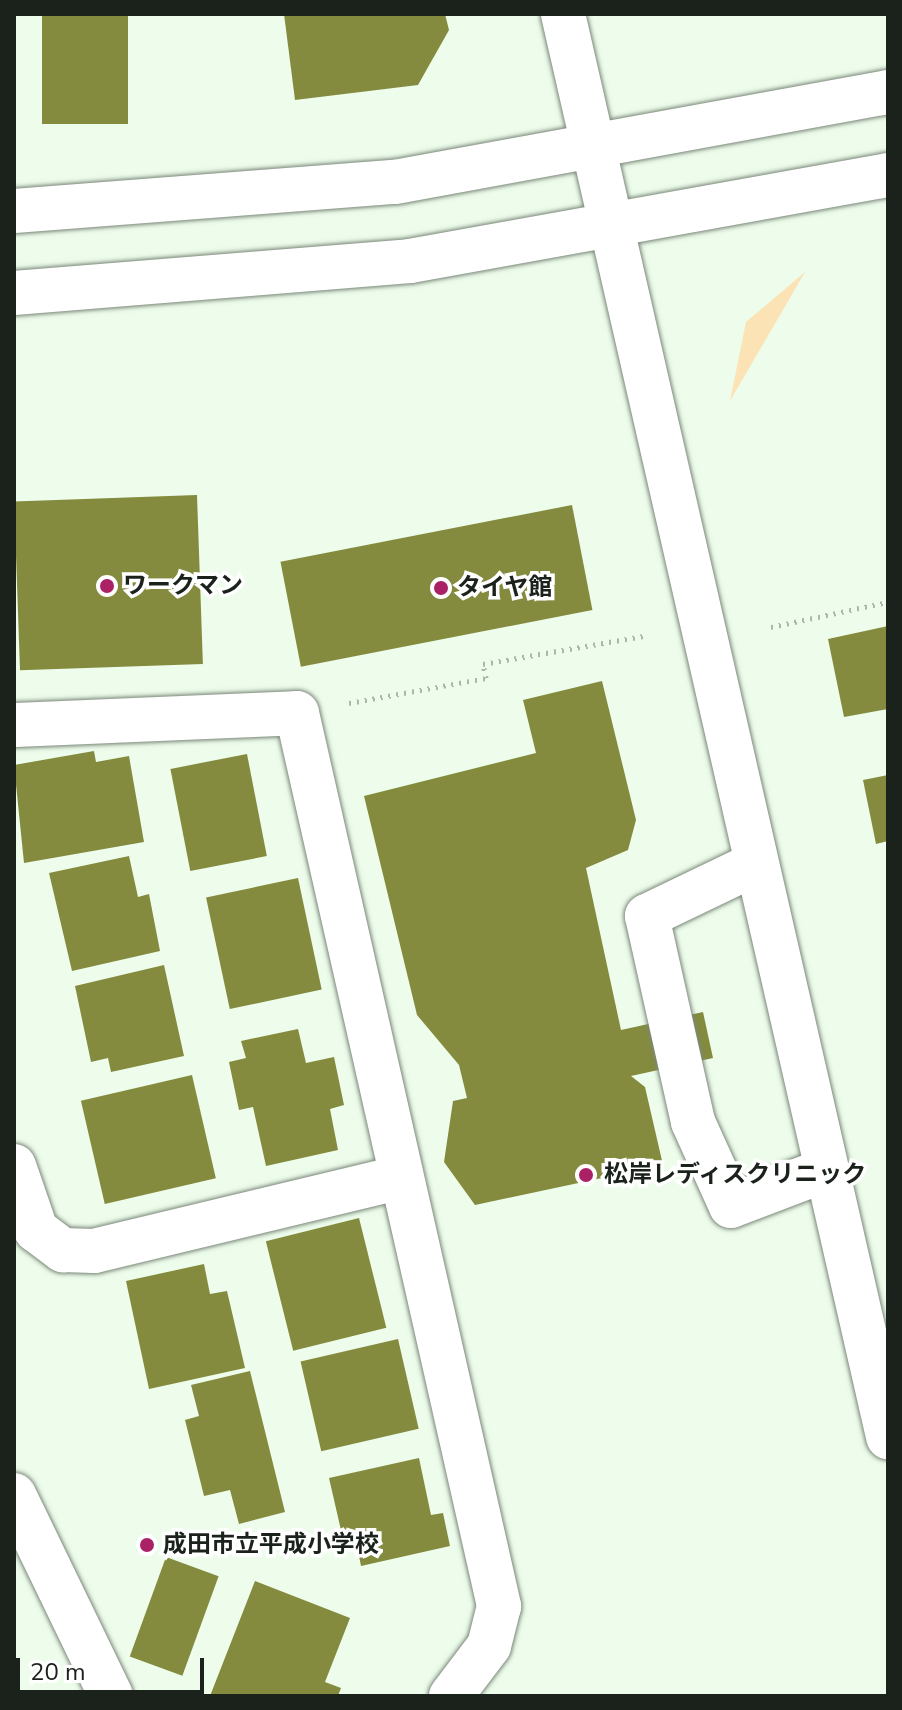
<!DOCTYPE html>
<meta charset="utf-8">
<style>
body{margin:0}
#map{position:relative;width:902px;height:1710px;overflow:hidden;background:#edfceb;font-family:"Nunito Sans","Noto Sans JP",sans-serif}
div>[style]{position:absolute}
.green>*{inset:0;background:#fbe3b5}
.building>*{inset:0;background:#848b3e;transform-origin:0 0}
.path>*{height:5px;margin-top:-2.5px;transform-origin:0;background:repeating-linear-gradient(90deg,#aab7a9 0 2px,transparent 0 8px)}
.roads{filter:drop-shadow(0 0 2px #7b887a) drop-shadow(0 0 2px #7b887a)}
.minor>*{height:44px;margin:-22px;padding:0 22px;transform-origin:22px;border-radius:22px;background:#fff}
.dots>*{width:22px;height:22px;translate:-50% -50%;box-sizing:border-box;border:4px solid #fff;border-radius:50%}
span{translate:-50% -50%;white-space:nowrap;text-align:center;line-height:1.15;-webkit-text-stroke:7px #fff;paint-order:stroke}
.poi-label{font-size:24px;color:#1b211b;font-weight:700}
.left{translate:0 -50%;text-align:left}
.frame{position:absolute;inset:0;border:16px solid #1b211b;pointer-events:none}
.scale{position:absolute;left:16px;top:1658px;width:188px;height:36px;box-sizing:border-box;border:4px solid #1b211b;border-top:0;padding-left:10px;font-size:24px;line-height:28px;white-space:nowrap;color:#1b211b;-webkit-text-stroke:6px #fff;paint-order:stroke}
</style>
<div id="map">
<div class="green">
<div style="clip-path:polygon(805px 272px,730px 401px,746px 322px)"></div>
</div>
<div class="building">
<div style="left:42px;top:14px;width:86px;height:110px"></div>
<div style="clip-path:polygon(284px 14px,445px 14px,449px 30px,418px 85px,295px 100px)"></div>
<div style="left:197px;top:495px;width:169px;height:183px;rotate:88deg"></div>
<div style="left:572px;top:505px;width:107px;height:297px;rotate:79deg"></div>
<div style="clip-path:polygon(888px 626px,888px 709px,844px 717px,828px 639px)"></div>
<div style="clip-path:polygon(602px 681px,636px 820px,628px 850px,586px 868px,621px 1030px,703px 1012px,713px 1058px,631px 1076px,645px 1087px,663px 1165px,475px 1205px,444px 1162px,453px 1101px,467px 1098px,459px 1065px,417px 1015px,364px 796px,536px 753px,523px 700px)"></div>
<div style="clip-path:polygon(94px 751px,96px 762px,129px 756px,144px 842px,24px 863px,14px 765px)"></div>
<div style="left:247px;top:754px;width:104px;height:78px;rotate:79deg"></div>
<div style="clip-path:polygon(888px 775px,888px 841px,876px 844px,863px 780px)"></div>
<div style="clip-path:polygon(129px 856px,138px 897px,149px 894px,160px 951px,72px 971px,49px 873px)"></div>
<div style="left:298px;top:878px;width:114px;height:94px;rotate:78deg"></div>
<div style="clip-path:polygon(164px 965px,184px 1056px,111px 1072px,108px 1058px,91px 1062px,75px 986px)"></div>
<div style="clip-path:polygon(298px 1029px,306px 1063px,334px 1057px,344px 1105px,330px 1109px,338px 1150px,266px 1166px,253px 1107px,239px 1110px,229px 1062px,246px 1058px,241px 1041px)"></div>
<div style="left:192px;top:1075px;width:106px;height:114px;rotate:77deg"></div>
<div style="left:359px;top:1218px;width:113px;height:96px;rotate:76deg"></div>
<div style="clip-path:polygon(204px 1264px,210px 1294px,227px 1291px,245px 1368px,149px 1389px,126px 1281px)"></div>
<div style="left:398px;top:1339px;width:92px;height:100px;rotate:77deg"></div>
<div style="clip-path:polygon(250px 1371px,285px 1512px,239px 1524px,230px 1490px,204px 1496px,185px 1420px,199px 1416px,191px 1385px)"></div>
<div style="clip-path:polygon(419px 1458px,431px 1515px,443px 1513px,450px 1546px,361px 1566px,355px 1536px,343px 1539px,329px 1478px)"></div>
<div style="left:166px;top:1557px;width:56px;height:106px;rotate:20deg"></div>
<div style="clip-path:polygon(255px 1581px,350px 1618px,325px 1682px,341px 1688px,338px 1696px,210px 1696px)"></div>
</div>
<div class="path">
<div style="left:771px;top:627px;width:120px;rotate:-12.1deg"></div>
<div style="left:349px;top:703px;width:139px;rotate:-10.3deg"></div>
<div style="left:486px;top:678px;width:14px;rotate:-102deg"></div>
<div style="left:483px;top:664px;width:163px;rotate:-9.9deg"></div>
</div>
<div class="roads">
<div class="minor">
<div style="left:563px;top:14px;width:1460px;rotate:77.13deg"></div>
<div style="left:14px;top:211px;width:382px;rotate:-4.4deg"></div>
<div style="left:395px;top:182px;width:501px;rotate:-10.35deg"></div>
<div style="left:14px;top:293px;width:397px;rotate:-4.6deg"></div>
<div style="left:410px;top:261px;width:486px;rotate:-10.2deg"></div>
<div style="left:14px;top:725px;width:283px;rotate:-2.4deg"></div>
<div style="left:297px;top:713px;width:916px;rotate:77.25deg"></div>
<div style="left:499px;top:1606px;width:41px;rotate:104deg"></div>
<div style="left:489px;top:1646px;width:63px;rotate:127.2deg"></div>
<div style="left:755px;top:864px;width:120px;rotate:154.3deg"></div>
<div style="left:647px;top:916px;width:211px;rotate:77.4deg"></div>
<div style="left:693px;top:1122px;width:92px;rotate:65.7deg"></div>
<div style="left:731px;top:1206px;width:102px;rotate:-20.8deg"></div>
<div style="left:14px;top:1166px;width:68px;rotate:71deg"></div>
<div style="left:36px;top:1230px;width:34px;rotate:37deg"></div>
<div style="left:63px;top:1250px;width:31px;rotate:2deg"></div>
<div style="left:94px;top:1251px;width:313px;rotate:-13.5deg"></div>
<div style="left:14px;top:1495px;width:223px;rotate:64.2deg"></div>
</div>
</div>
<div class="dots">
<div style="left:107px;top:586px;background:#ab2165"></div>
<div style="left:441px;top:588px;background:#ab2165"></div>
<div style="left:586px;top:1175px;background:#ab2165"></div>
<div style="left:147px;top:1545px;background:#ab2165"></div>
</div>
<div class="poi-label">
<span class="left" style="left:123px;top:586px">ワークマン</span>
<span class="left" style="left:457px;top:588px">タイヤ館</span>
<span class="left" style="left:604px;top:1175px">松岸レディスクリニック</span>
<span class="left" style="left:163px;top:1545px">成田市立平成小学校</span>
</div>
<div class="frame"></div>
<div class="scale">20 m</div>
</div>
